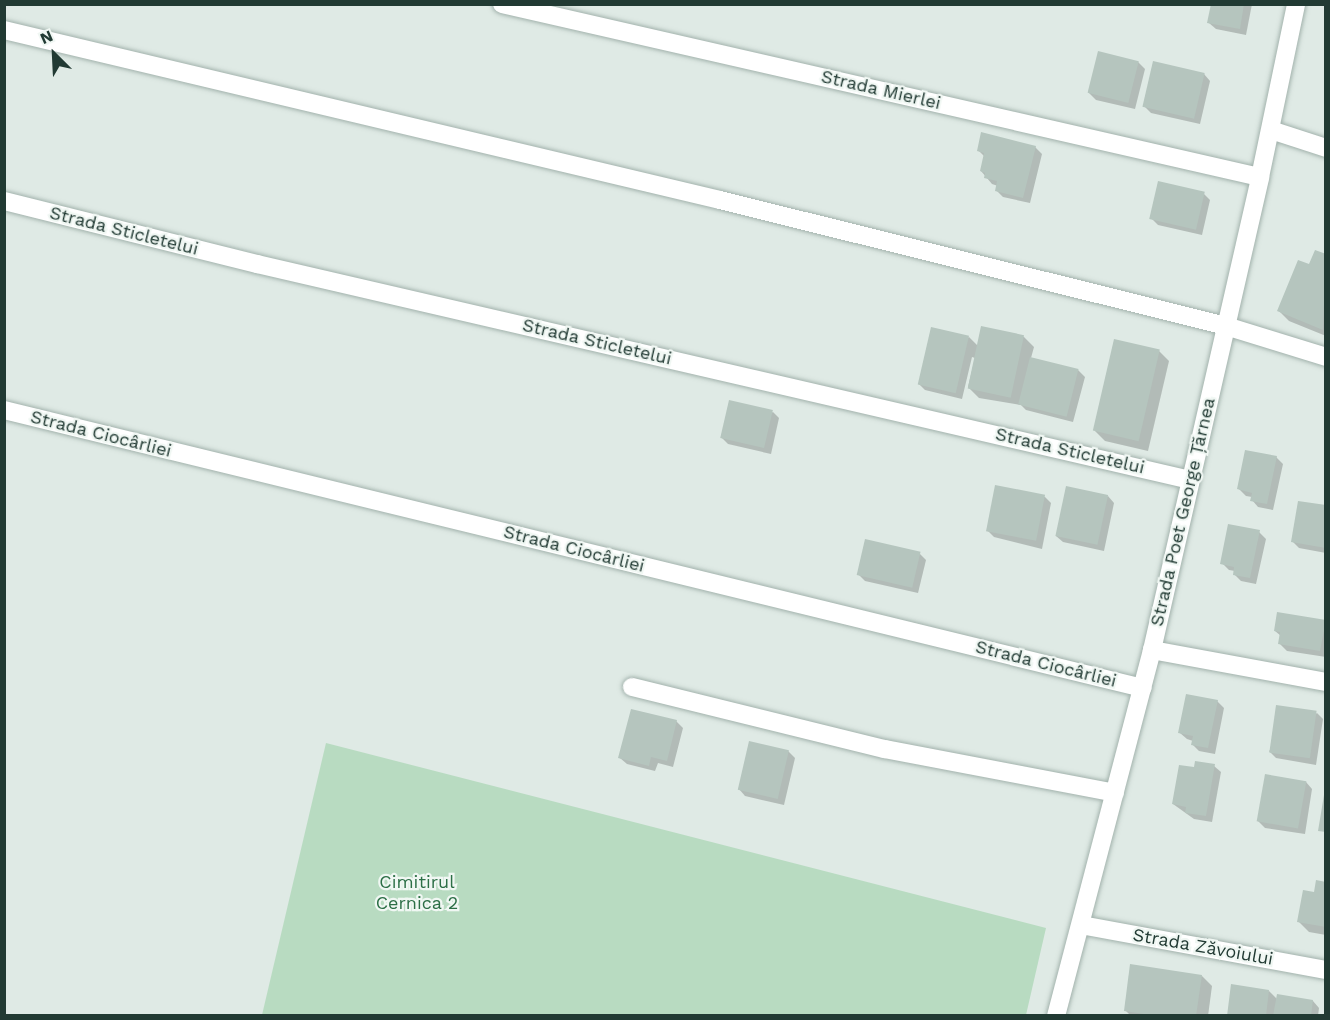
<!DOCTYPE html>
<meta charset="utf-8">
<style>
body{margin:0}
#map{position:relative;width:1330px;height:1020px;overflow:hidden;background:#dfeae5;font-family:"Work Sans",sans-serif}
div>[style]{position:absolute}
.green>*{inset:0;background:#b8dbc1}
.shadow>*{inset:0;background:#0003}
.building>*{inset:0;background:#b5c5be;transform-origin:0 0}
.roads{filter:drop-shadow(0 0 2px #a2b2ac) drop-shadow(0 0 2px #a2b2ac)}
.minor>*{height:18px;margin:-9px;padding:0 9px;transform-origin:9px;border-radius:9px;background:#fff}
span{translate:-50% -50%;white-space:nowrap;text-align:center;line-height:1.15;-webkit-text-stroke:4.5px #f0f7f3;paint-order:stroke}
.street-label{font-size:18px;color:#213a33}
.park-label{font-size:18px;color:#2c6f46}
.frame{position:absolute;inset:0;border:6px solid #213a33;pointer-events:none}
.north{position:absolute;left:24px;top:24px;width:60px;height:60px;-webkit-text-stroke:4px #f0f7f3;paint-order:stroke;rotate:336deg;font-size:16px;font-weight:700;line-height:24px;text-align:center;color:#213a33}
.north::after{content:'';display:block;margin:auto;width:21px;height:27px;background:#213a33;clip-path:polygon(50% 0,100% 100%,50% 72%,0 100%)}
</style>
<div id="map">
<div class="green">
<div style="clip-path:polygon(326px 743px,1046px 928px,1026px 1015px,262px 1015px)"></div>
</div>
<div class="shadow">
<div style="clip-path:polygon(1213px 4px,1252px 4px,1246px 35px,1216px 29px,1209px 23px)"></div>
<div style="clip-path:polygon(1138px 62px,1145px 69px,1135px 109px,1096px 100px,1089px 93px)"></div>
<div style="clip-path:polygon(1204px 74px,1210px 81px,1200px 124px,1151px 113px,1145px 107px)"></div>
<div style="clip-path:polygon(1035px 147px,1042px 154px,1030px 203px,1003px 197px,997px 191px,998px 186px,992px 184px,981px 171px,985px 157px,979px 151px)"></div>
<div style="clip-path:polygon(1204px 194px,1210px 200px,1202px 235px,1158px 225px,1151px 218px)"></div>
<div style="clip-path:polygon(1326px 255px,1326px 336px,1289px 321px,1279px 311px,1310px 266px)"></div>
<div style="clip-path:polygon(982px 328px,1024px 337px,1034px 347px,1031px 358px,1078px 370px,1085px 377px,1073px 422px,1026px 410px,1021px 405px,979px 398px,968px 387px,975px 358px,972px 357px,962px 399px,925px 390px,919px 384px,969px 337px,978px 346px)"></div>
<div style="clip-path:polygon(1159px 351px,1169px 361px,1148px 451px,1105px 441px,1095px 431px)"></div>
<div style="clip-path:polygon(773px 412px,779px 418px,771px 454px,728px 444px,721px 437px)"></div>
<div style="clip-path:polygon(1276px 457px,1283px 464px,1273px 510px,1258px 507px,1252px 500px,1252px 497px,1246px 496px,1239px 489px)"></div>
<div style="clip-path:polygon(996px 487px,1045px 497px,1051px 503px,1042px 549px,994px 537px,987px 530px)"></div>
<div style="clip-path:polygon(1108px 496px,1114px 503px,1104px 551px,1063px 542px,1056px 536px)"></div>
<div style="clip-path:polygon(1326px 507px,1326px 553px,1299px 548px,1293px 542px)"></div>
<div style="clip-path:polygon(1259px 532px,1266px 539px,1256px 584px,1241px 581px,1234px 574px,1235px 571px,1229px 570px,1222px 563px)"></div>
<div style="clip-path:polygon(919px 553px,926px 560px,918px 593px,865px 581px,858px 574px)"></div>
<div style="clip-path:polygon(1326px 622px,1326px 657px,1287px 651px,1280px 644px,1281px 636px,1275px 631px)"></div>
<div style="clip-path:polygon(1217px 701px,1224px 708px,1215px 754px,1199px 751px,1192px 744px,1193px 741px,1187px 739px,1180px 733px)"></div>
<div style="clip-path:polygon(1317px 713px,1323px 719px,1316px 765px,1276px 758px,1269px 751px)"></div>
<div style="clip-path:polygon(676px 721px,683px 728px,673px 767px,658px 763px,655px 771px,627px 764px,620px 758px)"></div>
<div style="clip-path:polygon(788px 751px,795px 758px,784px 805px,745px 796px,739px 789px)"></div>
<div style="clip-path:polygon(1214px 766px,1221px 772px,1212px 822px,1194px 819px,1173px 804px,1195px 769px)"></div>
<div style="clip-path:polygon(1306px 782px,1312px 789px,1305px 834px,1265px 828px,1258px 821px)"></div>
<div style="clip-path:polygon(1326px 883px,1326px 935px,1309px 932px,1299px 922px,1315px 894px)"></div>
<div style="clip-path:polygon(1202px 976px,1212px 986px,1208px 1016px,1131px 1016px,1125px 1010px)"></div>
<div style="clip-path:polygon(1269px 991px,1278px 1000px,1313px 1001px,1319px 1008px,1318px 1016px,1228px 1016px)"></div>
</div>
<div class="building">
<div style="clip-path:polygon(1211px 4px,1244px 4px,1240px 29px,1207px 23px)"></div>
<div style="left:1098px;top:51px;width:42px;height:43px;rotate:14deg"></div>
<div style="left:1153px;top:61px;width:53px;height:47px;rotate:13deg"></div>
<div style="clip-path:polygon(981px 132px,1036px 146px,1023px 198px,995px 191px,997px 181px,984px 178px,985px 173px,980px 171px,984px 153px,977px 151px)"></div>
<div style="left:1158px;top:181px;width:48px;height:39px;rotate:13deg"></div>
<div style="clip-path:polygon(1315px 250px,1326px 254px,1323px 330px,1277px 311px,1298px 260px,1309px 264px)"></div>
<div style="left:981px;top:326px;width:44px;height:64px;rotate:12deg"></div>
<div style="left:931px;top:327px;width:39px;height:59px;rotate:13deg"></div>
<div style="left:1114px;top:339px;width:47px;height:94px;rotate:13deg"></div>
<div style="left:1030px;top:357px;width:50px;height:49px;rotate:14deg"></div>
<div style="left:729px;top:400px;width:45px;height:39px;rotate:13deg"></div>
<div style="clip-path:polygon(1245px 450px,1277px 456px,1267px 504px,1250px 501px,1252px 493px,1237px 489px)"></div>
<div style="left:995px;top:485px;width:51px;height:47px;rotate:11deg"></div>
<div style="left:1066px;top:486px;width:43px;height:51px;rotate:12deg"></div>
<div style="clip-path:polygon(1298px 501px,1326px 505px,1326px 548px,1291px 542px)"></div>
<div style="clip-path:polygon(1228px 524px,1260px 530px,1250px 578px,1233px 575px,1234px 567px,1220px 564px)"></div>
<div style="left:865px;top:539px;width:57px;height:37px;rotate:13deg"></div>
<div style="clip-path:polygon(1277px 612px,1326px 620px,1320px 651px,1278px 644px,1280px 632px,1274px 631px)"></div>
<div style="clip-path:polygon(1186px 694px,1218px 700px,1208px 748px,1191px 745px,1193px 736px,1178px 733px)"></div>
<div style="left:1276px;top:705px;width:41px;height:48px;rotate:8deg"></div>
<div style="clip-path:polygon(631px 709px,677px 720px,667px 761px,651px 757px,649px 766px,618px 758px)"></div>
<div style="left:749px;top:741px;width:41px;height:50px;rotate:13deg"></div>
<div style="clip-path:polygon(1195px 761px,1215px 764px,1206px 816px,1185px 813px,1186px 807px,1172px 804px,1179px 765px,1194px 767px)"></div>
<div style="left:1265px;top:774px;width:42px;height:48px;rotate:10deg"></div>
<div style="clip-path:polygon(1324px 795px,1326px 795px,1326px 832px,1318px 831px)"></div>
<div style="clip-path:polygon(1316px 880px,1326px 882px,1326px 927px,1297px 922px,1303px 890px,1314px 892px)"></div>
<div style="clip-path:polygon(1130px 964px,1202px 975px,1196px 1016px,1157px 1016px,1124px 1011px)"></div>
<div style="clip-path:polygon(1231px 984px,1269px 990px,1266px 1016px,1227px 1016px)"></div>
<div style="clip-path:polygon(1277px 994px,1313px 1000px,1311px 1016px,1273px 1016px)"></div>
</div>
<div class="roads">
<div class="minor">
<div style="left:502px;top:4px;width:777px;rotate:12.86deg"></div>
<div style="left:4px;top:30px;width:736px;rotate:13.36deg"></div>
<div style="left:720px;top:200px;width:521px;rotate:13.98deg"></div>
<div style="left:1226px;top:326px;width:105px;rotate:17.2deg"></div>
<div style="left:1271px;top:130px;width:58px;rotate:18.1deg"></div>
<div style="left:4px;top:201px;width:261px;rotate:14deg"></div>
<div style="left:257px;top:264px;width:958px;rotate:13.03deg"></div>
<div style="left:4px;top:410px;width:1172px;rotate:13.72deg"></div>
<div style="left:1152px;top:650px;width:177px;rotate:10.4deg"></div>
<div style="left:632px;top:687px;width:260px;rotate:13.8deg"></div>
<div style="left:885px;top:749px;width:234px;rotate:10.8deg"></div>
<div style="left:1081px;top:925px;width:249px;rotate:10.4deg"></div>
<div style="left:1056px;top:1016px;width:378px;rotate:-75.3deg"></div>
<div style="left:1152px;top:650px;width:485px;rotate:-77.1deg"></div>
<div style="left:1260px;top:177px;width:177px;rotate:-78.2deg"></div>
</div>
</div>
<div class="street-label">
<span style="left:881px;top:90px;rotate:13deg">Strada Mierlei</span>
<span style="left:124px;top:231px;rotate:14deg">Strada Sticletelui</span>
<span style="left:597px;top:342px;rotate:13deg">Strada Sticletelui</span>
<span style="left:101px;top:434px;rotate:14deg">Strada Ciocârliei</span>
<span style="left:1070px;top:451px;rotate:13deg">Strada Sticletelui</span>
<span style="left:1183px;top:512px;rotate:-77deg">Strada Poet George Țărnea</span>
<span style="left:574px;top:549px;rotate:14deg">Strada Ciocârliei</span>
<span style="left:1046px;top:664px;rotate:14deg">Strada Ciocârliei</span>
<span style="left:1203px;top:947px;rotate:10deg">Strada Zăvoiului</span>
</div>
<div class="park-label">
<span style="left:417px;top:893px">Cimitirul<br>Cernica 2</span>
</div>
<div class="frame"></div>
<div class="north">N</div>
</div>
